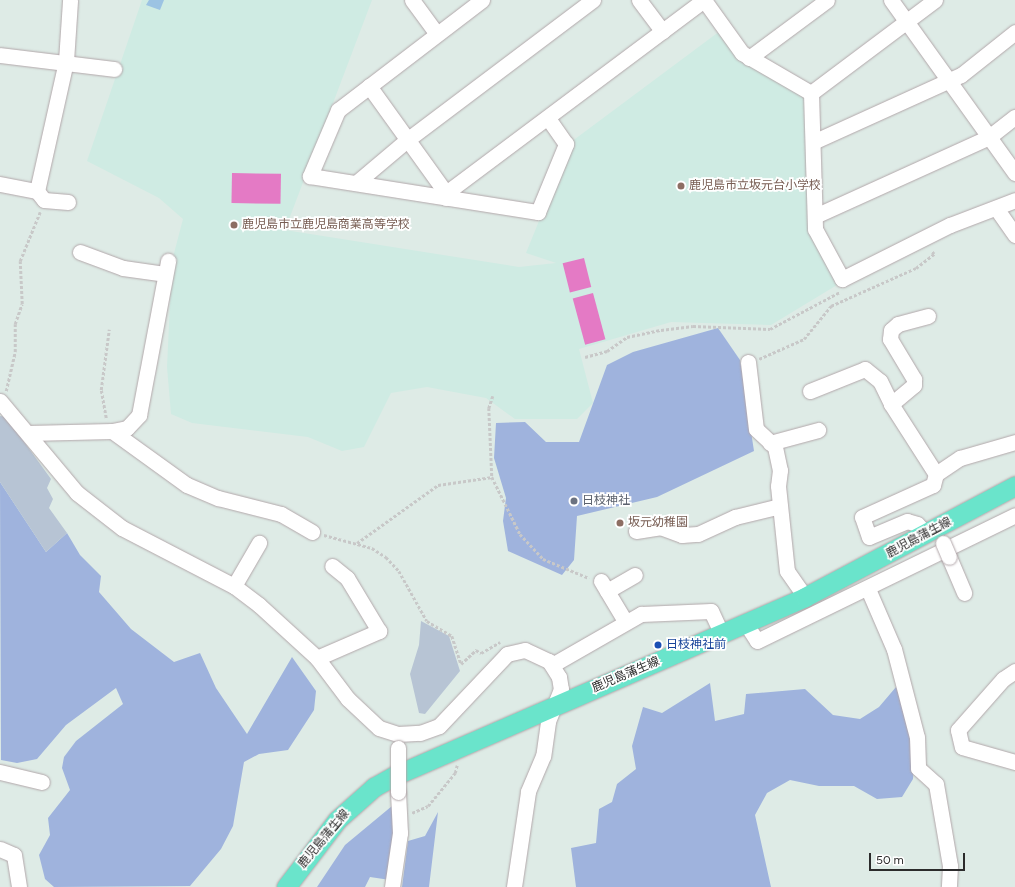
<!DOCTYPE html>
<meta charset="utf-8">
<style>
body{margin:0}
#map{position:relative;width:1015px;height:887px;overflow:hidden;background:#deebe6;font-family:Figtree,"Noto Sans JP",sans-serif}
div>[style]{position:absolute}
.education>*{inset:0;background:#cfebe3}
.green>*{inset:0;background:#9fb3dd}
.cemetery>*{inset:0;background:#b7c4d4}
.pitch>*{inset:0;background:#9cc3e3}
.water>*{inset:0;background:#e47ac5;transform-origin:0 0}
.path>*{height:2.5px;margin-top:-1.25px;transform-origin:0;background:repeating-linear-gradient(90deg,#c8c8c8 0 3px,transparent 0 5px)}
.roads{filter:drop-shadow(0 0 1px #b2a7aa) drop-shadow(0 0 1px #b2a7aa)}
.minor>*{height:15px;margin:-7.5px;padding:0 7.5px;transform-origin:7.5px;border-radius:7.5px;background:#fff}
.major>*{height:19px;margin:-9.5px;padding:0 9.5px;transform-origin:9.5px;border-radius:9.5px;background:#6ae4cb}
.bridges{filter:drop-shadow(0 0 1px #b2a7aa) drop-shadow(0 0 1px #b2a7aa)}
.minor-bridge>*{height:15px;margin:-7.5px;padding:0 7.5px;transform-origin:7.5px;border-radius:7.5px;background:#fff}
.dots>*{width:11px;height:11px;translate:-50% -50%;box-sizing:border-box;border:2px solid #fff;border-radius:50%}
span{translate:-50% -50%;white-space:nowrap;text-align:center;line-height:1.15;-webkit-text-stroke:3.5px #fff;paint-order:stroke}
.education-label{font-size:12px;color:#785e54}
.left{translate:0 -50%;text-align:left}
.worship-label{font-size:12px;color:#5b616d}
.street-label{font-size:12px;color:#2b2b2b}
.transit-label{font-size:12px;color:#164399}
.scale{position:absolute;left:869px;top:853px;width:96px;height:18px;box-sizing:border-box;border:2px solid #2b2b2b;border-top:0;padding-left:5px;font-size:12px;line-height:14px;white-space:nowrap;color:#2b2b2b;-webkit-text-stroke:3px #fff;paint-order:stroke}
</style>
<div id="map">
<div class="education">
<div style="clip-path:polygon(142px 0,372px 0,285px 230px,519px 267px,556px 263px,526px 253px,571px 142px,720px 31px,805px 95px,810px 229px,837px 285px,771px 325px,671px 322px,579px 349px,593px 403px,577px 419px,515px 419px,486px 398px,427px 387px,391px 393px,364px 447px,342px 451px,308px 437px,192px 423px,171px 414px,167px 367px,172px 261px,183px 219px,159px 198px,87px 161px)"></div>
</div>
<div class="green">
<div style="clip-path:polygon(718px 328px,740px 360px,754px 451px,657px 497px,577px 516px,574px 560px,562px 575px,508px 551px,503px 521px,506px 498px,494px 458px,496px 423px,525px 422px,546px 442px,579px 442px,607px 365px,633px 352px)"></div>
<div style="clip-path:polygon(0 482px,46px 552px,67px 533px,80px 555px,101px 576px,99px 592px,131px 629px,174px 662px,200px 653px,216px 688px,247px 734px,292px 657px,316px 691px,314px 710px,288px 750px,259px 754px,244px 762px,233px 826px,221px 849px,190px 886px,54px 887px,45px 879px,39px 855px,50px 835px,48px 818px,70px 790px,62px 768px,64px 757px,76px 741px,123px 704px,116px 688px,66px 725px,37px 759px,17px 763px,1px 760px)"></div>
<div style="clip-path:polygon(710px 683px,715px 721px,744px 714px,746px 694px,805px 689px,833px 715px,860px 719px,879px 707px,896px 687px,916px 737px,913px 779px,902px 797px,877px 799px,854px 786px,819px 786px,790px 780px,767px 793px,755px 815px,771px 887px,576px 887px,571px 848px,596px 843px,599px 809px,612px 802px,617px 784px,636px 769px,632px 746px,643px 707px,662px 713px)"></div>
<div style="clip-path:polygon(392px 806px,395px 836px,390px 880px,370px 877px,365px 887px,317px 887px,345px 845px)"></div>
<div style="clip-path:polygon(438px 812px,429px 887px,402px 887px,408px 841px,425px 836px)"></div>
</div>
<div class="cemetery">
<div style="clip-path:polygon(0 416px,6px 417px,51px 479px,47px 488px,53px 499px,49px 508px,67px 533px,46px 552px,0 482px)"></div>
<div style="clip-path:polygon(421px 621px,449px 636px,460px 671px,425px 714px,419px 713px,410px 674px,419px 645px)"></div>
</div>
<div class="pitch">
<div style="clip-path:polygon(149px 0,164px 0,160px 10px,146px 5px)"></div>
</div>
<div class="water">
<div style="left:232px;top:173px;width:49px;height:30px;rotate:1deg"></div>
<div style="left:584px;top:258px;width:30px;height:22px;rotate:76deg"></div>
<div style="left:593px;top:293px;width:48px;height:21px;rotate:75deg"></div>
</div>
<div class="path">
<div style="left:585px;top:357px;width:23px;rotate:-15deg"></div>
<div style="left:607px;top:351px;width:24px;rotate:-35deg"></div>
<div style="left:627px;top:337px;width:35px;rotate:-12deg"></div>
<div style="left:661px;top:330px;width:32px;rotate:-7deg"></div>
<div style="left:693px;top:326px;width:77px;rotate:2.2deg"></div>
<div style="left:770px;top:329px;width:79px;rotate:-27.9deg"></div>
<div style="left:759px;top:359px;width:49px;rotate:-24deg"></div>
<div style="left:804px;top:339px;width:43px;rotate:-50.7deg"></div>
<div style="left:831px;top:306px;width:93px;rotate:-24.1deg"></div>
<div style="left:916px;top:268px;width:23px;rotate:-38deg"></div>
<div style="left:934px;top:254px;width:4px;rotate:-135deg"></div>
<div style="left:6px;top:391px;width:40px;rotate:-77deg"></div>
<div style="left:15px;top:352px;width:28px;rotate:-90deg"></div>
<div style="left:15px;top:324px;width:21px;rotate:-71deg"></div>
<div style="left:22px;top:304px;width:43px;rotate:-92.7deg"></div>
<div style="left:20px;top:261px;width:53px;rotate:-67.8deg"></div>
<div style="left:493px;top:396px;width:13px;rotate:108deg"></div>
<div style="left:489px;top:408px;width:69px;rotate:87.5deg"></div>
<div style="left:492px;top:477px;width:64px;rotate:63.8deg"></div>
<div style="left:520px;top:534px;width:34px;rotate:47deg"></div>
<div style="left:543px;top:559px;width:50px;rotate:22.4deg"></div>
<div style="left:106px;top:418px;width:28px;rotate:-100deg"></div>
<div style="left:101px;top:390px;width:61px;rotate:-82.4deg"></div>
<div style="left:324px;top:535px;width:50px;rotate:15.2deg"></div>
<div style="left:372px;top:548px;width:17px;rotate:33deg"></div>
<div style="left:386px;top:557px;width:19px;rotate:47deg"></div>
<div style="left:399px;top:571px;width:57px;rotate:60.8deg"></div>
<div style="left:427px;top:621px;width:29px;rotate:31deg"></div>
<div style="left:452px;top:636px;width:29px;rotate:72deg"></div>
<div style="left:461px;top:664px;width:21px;rotate:-43deg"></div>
<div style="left:476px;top:650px;width:6px;rotate:31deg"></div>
<div style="left:481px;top:653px;width:22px;rotate:-30deg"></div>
<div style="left:357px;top:543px;width:100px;rotate:-35.6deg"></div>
<div style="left:438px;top:485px;width:55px;rotate:-8.4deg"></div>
<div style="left:412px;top:813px;width:17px;rotate:-24deg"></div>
<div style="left:428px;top:806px;width:43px;rotate:-50.7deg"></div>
<div style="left:455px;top:773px;width:8px;rotate:-76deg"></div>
</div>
<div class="roads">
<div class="minor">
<div style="left:412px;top:0;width:42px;rotate:53.7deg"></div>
<div style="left:482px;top:0;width:181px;rotate:142.6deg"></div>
<div style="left:338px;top:110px;width:72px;rotate:113deg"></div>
<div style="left:310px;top:176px;width:231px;rotate:9deg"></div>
<div style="left:538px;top:212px;width:74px;rotate:-67.6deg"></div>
<div style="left:566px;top:144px;width:32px;rotate:-125deg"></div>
<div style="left:639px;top:0;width:39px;rotate:53deg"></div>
<div style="left:704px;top:0;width:65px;rotate:54.4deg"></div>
<div style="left:742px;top:53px;width:80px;rotate:30.1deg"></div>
<div style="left:811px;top:93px;width:136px;rotate:88.3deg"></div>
<div style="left:815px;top:229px;width:57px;rotate:61.6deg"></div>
<div style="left:842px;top:279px;width:121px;rotate:-26.6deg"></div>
<div style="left:950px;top:225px;width:70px;rotate:-21deg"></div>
<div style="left:891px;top:0;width:213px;rotate:54.4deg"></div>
<div style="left:0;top:55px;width:115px;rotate:7deg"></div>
<div style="left:749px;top:58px;width:97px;rotate:-36.6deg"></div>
<div style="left:369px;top:86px;width:132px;rotate:54.3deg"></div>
<div style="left:811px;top:93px;width:155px;rotate:-36.9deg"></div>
<div style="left:813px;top:142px;width:162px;rotate:-24.4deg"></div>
<div style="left:961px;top:75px;width:69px;rotate:-38.5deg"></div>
<div style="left:356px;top:183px;width:67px;rotate:-40.1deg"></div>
<div style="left:407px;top:140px;width:233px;rotate:-37deg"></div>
<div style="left:0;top:184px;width:38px;rotate:11deg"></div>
<div style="left:446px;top:198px;width:5px;rotate:-90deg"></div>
<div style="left:446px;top:193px;width:322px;rotate:-36.8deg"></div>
<div style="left:68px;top:202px;width:24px;rotate:-175deg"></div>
<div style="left:44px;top:200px;width:11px;rotate:-128deg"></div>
<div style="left:37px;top:191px;width:133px;rotate:-77.4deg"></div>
<div style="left:66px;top:61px;width:61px;rotate:-86.2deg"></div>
<div style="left:996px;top:208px;width:33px;rotate:55deg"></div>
<div style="left:815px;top:216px;width:191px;rotate:-24.4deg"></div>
<div style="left:989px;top:137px;width:33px;rotate:-38deg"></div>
<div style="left:80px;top:252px;width:46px;rotate:20.4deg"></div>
<div style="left:123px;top:268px;width:42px;rotate:8.1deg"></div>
<div style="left:928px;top:316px;width:31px;rotate:165deg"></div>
<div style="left:898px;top:324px;width:9px;rotate:139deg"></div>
<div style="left:891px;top:330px;width:9px;rotate:96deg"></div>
<div style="left:890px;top:339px;width:47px;rotate:59deg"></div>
<div style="left:914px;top:379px;width:6px;rotate:90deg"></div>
<div style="left:914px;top:385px;width:30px;rotate:140deg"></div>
<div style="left:891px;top:404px;width:83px;rotate:57.3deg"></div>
<div style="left:748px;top:362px;width:67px;rotate:83.2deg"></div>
<div style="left:756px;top:429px;width:26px;rotate:43deg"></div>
<div style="left:775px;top:447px;width:24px;rotate:78deg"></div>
<div style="left:780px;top:470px;width:16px;rotate:97deg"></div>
<div style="left:778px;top:486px;width:85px;rotate:84deg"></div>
<div style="left:787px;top:571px;width:32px;rotate:55deg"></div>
<div style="left:810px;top:391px;width:59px;rotate:-21.8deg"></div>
<div style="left:865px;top:369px;width:19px;rotate:39deg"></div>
<div style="left:880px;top:381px;width:25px;rotate:64deg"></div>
<div style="left:0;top:401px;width:120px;rotate:50.1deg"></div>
<div style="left:77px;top:493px;width:57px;rotate:37.9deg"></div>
<div style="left:122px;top:528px;width:126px;rotate:27.4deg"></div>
<div style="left:234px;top:586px;width:31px;rotate:37deg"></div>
<div style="left:259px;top:605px;width:79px;rotate:42.4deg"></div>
<div style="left:317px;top:658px;width:51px;rotate:52.9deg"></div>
<div style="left:348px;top:699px;width:42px;rotate:43.1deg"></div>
<div style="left:379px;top:728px;width:20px;rotate:18deg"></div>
<div style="left:398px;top:734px;width:22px;rotate:-3deg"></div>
<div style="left:420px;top:733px;width:20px;rotate:-20deg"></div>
<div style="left:439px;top:726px;width:99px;rotate:-46.6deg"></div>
<div style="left:507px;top:654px;width:18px;rotate:-13deg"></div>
<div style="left:525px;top:650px;width:26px;rotate:25deg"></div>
<div style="left:549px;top:661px;width:19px;rotate:58deg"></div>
<div style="left:559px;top:677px;width:12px;rotate:81deg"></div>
<div style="left:561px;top:689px;width:35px;rotate:112deg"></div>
<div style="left:548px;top:722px;width:34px;rotate:98deg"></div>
<div style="left:543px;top:756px;width:39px;rotate:113deg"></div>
<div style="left:528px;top:792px;width:96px;rotate:98.4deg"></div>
<div style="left:112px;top:431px;width:92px;rotate:35.8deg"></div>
<div style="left:187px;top:485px;width:34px;rotate:23deg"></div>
<div style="left:218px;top:498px;width:65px;rotate:14.3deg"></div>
<div style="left:281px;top:514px;width:36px;rotate:30deg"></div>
<div style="left:28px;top:433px;width:84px;rotate:-1.4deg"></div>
<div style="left:112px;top:431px;width:15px;rotate:-11deg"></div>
<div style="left:127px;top:428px;width:18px;rotate:-47deg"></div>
<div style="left:139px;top:415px;width:157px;rotate:-79.3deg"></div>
<div style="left:770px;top:443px;width:50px;rotate:-15.2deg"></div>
<div style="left:636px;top:531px;width:24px;rotate:-9deg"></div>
<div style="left:660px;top:527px;width:23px;rotate:20deg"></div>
<div style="left:682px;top:535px;width:16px;rotate:-4deg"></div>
<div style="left:698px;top:534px;width:41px;rotate:-24.7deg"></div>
<div style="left:735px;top:517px;width:46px;rotate:-13.7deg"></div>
<div style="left:926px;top:534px;width:13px;rotate:-132deg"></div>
<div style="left:917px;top:524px;width:10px;rotate:-163deg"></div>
<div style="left:907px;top:521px;width:41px;rotate:157.2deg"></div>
<div style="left:869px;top:537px;width:21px;rotate:-109deg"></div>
<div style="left:862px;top:517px;width:78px;rotate:-24.3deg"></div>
<div style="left:933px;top:485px;width:11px;rotate:-75deg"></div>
<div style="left:936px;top:474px;width:29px;rotate:-34deg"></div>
<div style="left:960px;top:458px;width:57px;rotate:-16.2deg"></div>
<div style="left:949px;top:557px;width:39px;rotate:67deg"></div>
<div style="left:601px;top:581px;width:47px;rotate:59deg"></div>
<div style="left:234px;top:586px;width:50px;rotate:-59.8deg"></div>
<div style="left:868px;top:589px;width:65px;rotate:66.6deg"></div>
<div style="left:894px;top:649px;width:91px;rotate:75.4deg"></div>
<div style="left:917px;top:737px;width:31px;rotate:88deg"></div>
<div style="left:918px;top:768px;width:24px;rotate:42deg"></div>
<div style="left:936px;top:784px;width:83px;rotate:80.3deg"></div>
<div style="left:950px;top:866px;width:21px;rotate:93deg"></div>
<div style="left:607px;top:591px;width:32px;rotate:-30deg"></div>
<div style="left:746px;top:624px;width:20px;rotate:57deg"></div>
<div style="left:757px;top:641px;width:287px;rotate:-26deg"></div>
<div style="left:317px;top:658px;width:68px;rotate:-23.5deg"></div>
<div style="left:379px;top:631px;width:62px;rotate:-121.1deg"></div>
<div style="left:347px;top:578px;width:19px;rotate:-141deg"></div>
<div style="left:552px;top:665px;width:103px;rotate:-29.8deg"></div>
<div style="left:641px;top:614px;width:70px;rotate:-2.5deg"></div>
<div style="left:711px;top:611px;width:26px;rotate:65deg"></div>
<div style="left:1015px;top:671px;width:14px;rotate:146deg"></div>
<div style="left:1003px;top:679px;width:68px;rotate:131.4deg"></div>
<div style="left:958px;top:730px;width:17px;rotate:77deg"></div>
<div style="left:962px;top:747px;width:55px;rotate:15.8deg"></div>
<div style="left:0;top:772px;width:43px;rotate:13.4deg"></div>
<div style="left:0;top:849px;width:15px;rotate:23deg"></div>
<div style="left:14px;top:855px;width:32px;rotate:81deg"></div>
<div style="left:392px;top:887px;width:55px;rotate:-81.6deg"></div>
<div style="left:400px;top:833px;width:41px;rotate:-92.8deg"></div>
</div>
<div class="major">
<div style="left:286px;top:887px;width:84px;rotate:-52.7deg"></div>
<div style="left:337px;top:820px;width:50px;rotate:-41.7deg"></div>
<div style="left:374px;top:787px;width:25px;rotate:-29deg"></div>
<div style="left:396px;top:775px;width:446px;rotate:-23.5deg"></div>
<div style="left:805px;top:597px;width:238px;rotate:-27.9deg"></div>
</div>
</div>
<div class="bridges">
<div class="minor-bridge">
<div style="left:943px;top:543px;width:15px;rotate:67deg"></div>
<div style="left:398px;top:748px;width:44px;rotate:90deg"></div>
</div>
</div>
<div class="dots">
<div style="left:681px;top:186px;background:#8d6e63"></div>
<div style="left:234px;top:225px;background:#8d6e63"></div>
<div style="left:574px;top:501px;background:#6b7280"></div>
<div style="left:620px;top:523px;background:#8d6e63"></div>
<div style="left:658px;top:645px;background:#1a4fb4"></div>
</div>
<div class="education-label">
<span class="left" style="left:689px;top:186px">鹿児島市立坂元台小学校</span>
<span class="left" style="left:242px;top:225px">鹿児島市立鹿児島商業高等学校</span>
<span class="left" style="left:628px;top:523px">坂元幼稚園</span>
</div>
<div class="worship-label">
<span class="left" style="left:582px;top:501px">日枝神社</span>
</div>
<div class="street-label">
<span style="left:919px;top:538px;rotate:-28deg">鹿児島蒲生線</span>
<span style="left:626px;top:675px;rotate:-23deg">鹿児島蒲生線</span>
<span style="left:324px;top:839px;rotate:-50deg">鹿児島蒲生線</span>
</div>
<div class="transit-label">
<span class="left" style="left:666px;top:645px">日枝神社前</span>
</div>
<div class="scale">50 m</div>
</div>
